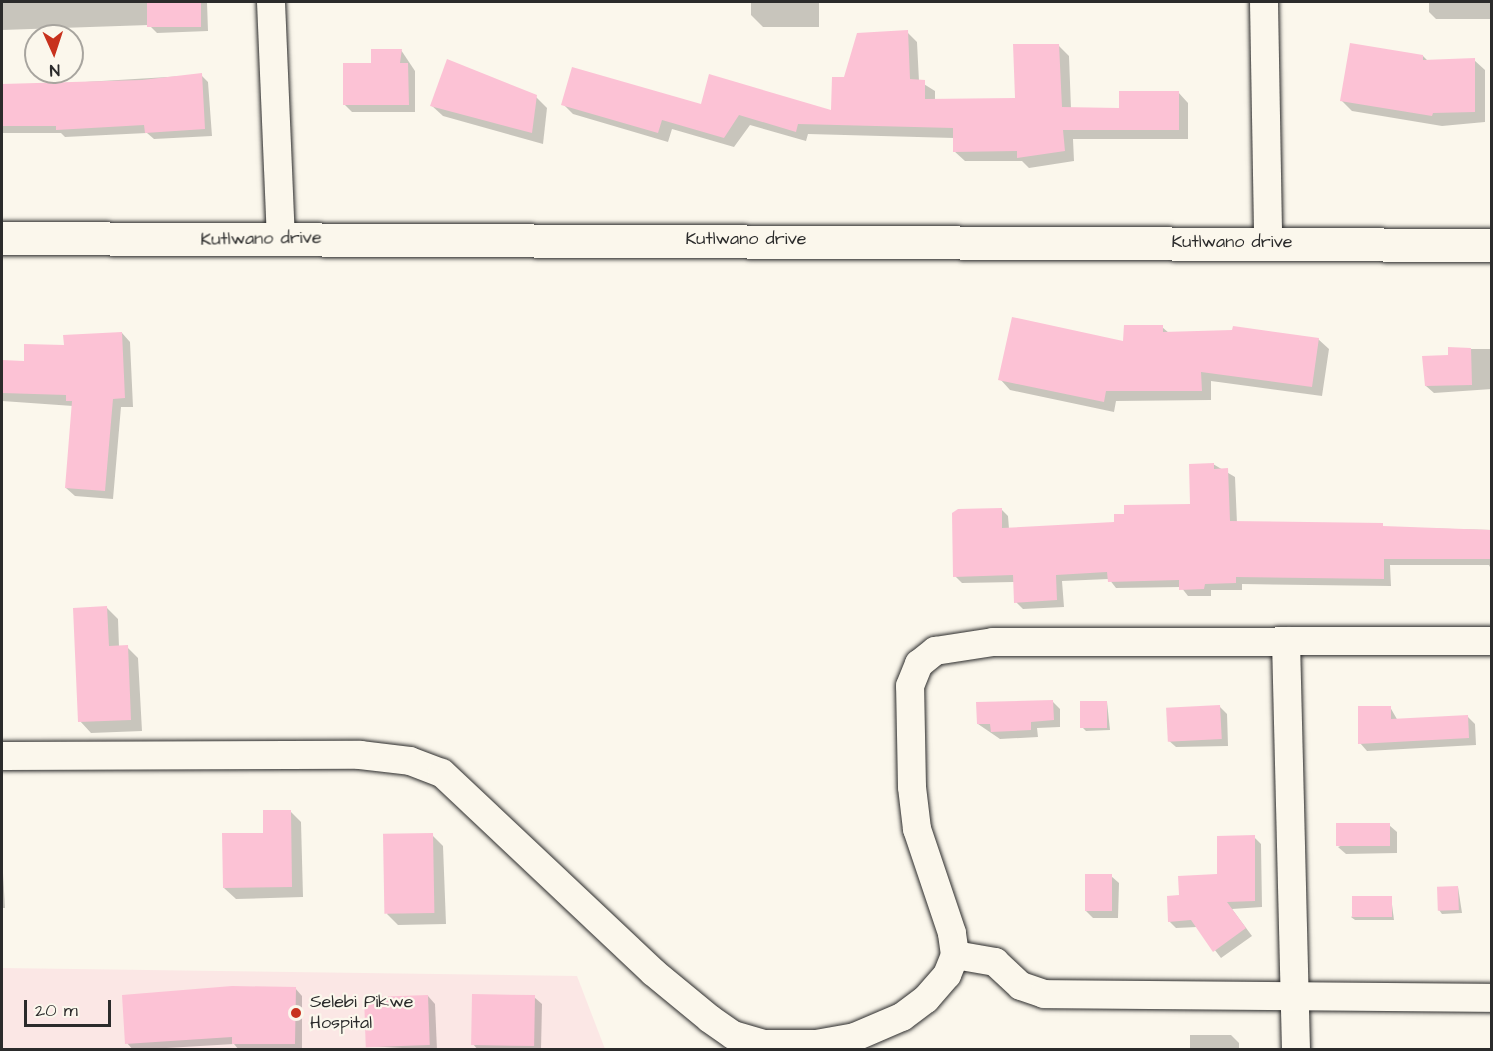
<!DOCTYPE html>
<style>
body{margin:0}
#map{position:relative;width:1493px;height:1051px;overflow:hidden;background:#fbf7ec;font-family:"Architects Daughter",sans-serif}
div>[style]{position:absolute}
.built>*{inset:0;background:#fbe7e5}
.shadow>*{inset:0;background:#0003}
.building>*{inset:0;background:#fcc2d5;transform-origin:0 0}
.roads{filter:drop-shadow(0 0 2px #2b2b2b) drop-shadow(0 0 2px #2b2b2b)}
.minor>*{height:28px;margin:-14px;padding:0 14px;transform-origin:14px;border-radius:14px;background:#fbf7ec}
.tertiary>*{height:33px;margin:-16.5px;padding:0 16.5px;transform-origin:16.5px;border-radius:16.5px;background:#fbf7ec}
.dots>*{width:16px;height:16px;translate:-50% -50%;box-sizing:border-box;border:3px solid #fbf7ec;border-radius:50%}
span{translate:-50% -50%;white-space:nowrap;text-align:center;line-height:1.15;-webkit-text-stroke:4.5px #fbf7ec;paint-order:stroke}
.street-label{font-size:18px;color:#2b2b2b}
.poi-label{font-size:18px;color:#2b2b2b}
.left{translate:0 -50%;text-align:left}
.frame{position:absolute;inset:0;border:3px solid #2b2b2b;pointer-events:none}
.north{position:absolute;left:24px;top:24px;width:60px;height:60px;box-sizing:border-box;background:#fbf7ec;border:2px solid #a8a59f;border-radius:50%;rotate:177deg;font-size:16px;font-weight:700;line-height:24px;text-align:center;color:#2b2b2b}
.north::after{content:'';display:block;margin:auto;width:21px;height:27px;background:#c8321e;clip-path:polygon(50% 0,100% 100%,50% 72%,0 100%)}
.scale{position:absolute;left:24px;top:1000px;width:87px;height:27px;box-sizing:border-box;border:3px solid #2b2b2b;border-top:0;padding-left:8px;font-size:18px;line-height:21px;white-space:nowrap;color:#2b2b2b;-webkit-text-stroke:4px #fbf7ec;paint-order:stroke}
</style>
<div id="map">
<div class="built">
<div style="clip-path:polygon(2px 968px,577px 976px,605px 1049px,2px 1050px)"></div>
</div>
<div class="shadow">
<div style="clip-path:polygon(2px 2px,207px 2px,208px 31px,157px 33px,149px 25px,2px 30px)"></div>
<div style="clip-path:polygon(751px 2px,819px 2px,819px 27px,763px 27px,751px 15px)"></div>
<div style="clip-path:polygon(1429px 2px,1492px 2px,1492px 19px,1436px 19px,1429px 12px)"></div>
<div style="clip-path:polygon(907px 32px,917px 42px,919px 81px,935px 91px,935px 100px,1017px 99px,1058px 45px,1069px 56px,1071px 109px,1120px 110px,1178px 92px,1188px 103px,1188px 139px,1073px 139px,1074px 161px,1029px 168px,1022px 161px,965px 161px,954px 151px,954px 138px,808px 134px,806px 141px,750px 125px,734px 147px,672px 129px,668px 142px,573px 114px,563px 104px,832px 112px,845px 79px)"></div>
<div style="clip-path:polygon(401px 50px,415px 71px,415px 112px,352px 112px,345px 105px,373px 64px)"></div>
<div style="clip-path:polygon(1423px 56px,1428px 61px,1474px 60px,1485px 70px,1485px 122px,1442px 126px,1352px 111px,1342px 101px)"></div>
<div style="clip-path:polygon(201px 75px,208px 82px,212px 136px,154px 139px,147px 133px,65px 137px,61px 133px,2px 133px,2px 87px)"></div>
<div style="clip-path:polygon(536px 97px,547px 108px,543px 144px,443px 116px,431px 105px)"></div>
<div style="clip-path:polygon(1162px 327px,1169px 333px,1318px 339px,1329px 349px,1322px 396px,1211px 381px,1211px 400px,1116px 401px,1114px 412px,1010px 390px,1000px 379px,1125px 343px)"></div>
<div style="clip-path:polygon(122px 333px,130px 342px,133px 407px,121px 407px,113px 499px,75px 496px,66px 488px,73px 406px,2px 401px,2px 362px,25px 362px,65px 347px)"></div>
<div style="clip-path:polygon(1449px 349px,1492px 349px,1492px 389px,1434px 393px,1426px 386px,1450px 357px)"></div>
<div style="clip-path:polygon(1213px 464px,1235px 477px,1237px 523px,1492px 530px,1492px 571px,1489px 565px,1390px 565px,1391px 586px,1242px 584px,1242px 590px,1211px 590px,1211px 596px,1188px 596px,1181px 587px,1116px 588px,1109px 579px,1062px 581px,1064px 607px,1023px 609px,1016px 602px,1014px 582px,962px 583px,955px 576px,1001px 509px,1008px 516px,1009px 529px,1116px 523px,1192px 506px)"></div>
<div style="clip-path:polygon(107px 608px,118px 619px,119px 647px,127px 647px,138px 658px,142px 731px,91px 733px,80px 721px)"></div>
<div style="clip-path:polygon(1052px 701px,1060px 709px,1060px 727px,1037px 728px,1038px 737px,1000px 739px,978px 724px)"></div>
<div style="clip-path:polygon(1107px 702px,1110px 730px,1086px 731px,1082px 727px)"></div>
<div style="clip-path:polygon(1220px 707px,1227px 714px,1228px 746px,1176px 747px,1168px 740px)"></div>
<div style="clip-path:polygon(1390px 707px,1398px 721px,1468px 717px,1475px 724px,1476px 745px,1367px 751px,1360px 743px)"></div>
<div style="clip-path:polygon(290px 811px,301px 822px,303px 897px,236px 899px,224px 888px,264px 834px)"></div>
<div style="clip-path:polygon(1389px 825px,1397px 832px,1397px 853px,1346px 854px,1338px 847px)"></div>
<div style="clip-path:polygon(432px 835px,443px 846px,446px 924px,398px 925px,387px 914px)"></div>
<div style="clip-path:polygon(1254px 837px,1261px 844px,1262px 907px,1232px 909px,1252px 936px,1221px 958px,1197px 927px,1176px 928px,1169px 921px,1181px 897px,1219px 875px)"></div>
<div style="clip-path:polygon(2px 856px,5px 908px,2px 908px)"></div>
<div style="clip-path:polygon(1111px 876px,1119px 883px,1118px 918px,1093px 918px,1086px 911px)"></div>
<div style="clip-path:polygon(1458px 887px,1462px 913px,1442px 914px,1439px 910px)"></div>
<div style="clip-path:polygon(1391px 897px,1394px 920px,1355px 920px,1351px 917px)"></div>
<div style="clip-path:polygon(295px 988px,302px 996px,302px 1050px,239px 1050px,234px 1044px,133px 1050px,127px 1043px)"></div>
<div style="clip-path:polygon(428px 996px,435px 1004px,437px 1050px,367px 1046px)"></div>
<div style="clip-path:polygon(534px 997px,542px 1004px,541px 1050px,478px 1050px,473px 1044px)"></div>
<div style="clip-path:polygon(1190px 1035px,1231px 1035px,1239px 1043px,1239px 1050px,1190px 1050px)"></div>
</div>
<div class="building">
<div style="left:147px;top:2px;width:54px;height:25px"></div>
<div style="clip-path:polygon(908px 30px,910px 79px,925px 80px,925px 99px,1015px 98px,1013px 44px,1059px 44px,1062px 107px,1119px 108px,1119px 91px,1179px 91px,1179px 130px,1063px 130px,1065px 151px,1017px 158px,1017px 151px,953px 152px,953px 128px,798px 124px,796px 132px,739px 115px,724px 138px,662px 120px,658px 133px,561px 105px,572px 67px,701px 104px,709px 74px,831px 110px,832px 77px,844px 77px,857px 33px)"></div>
<div style="clip-path:polygon(1350px 43px,1423px 55px,1423px 60px,1475px 58px,1475px 112px,1433px 113px,1432px 116px,1340px 101px)"></div>
<div style="clip-path:polygon(371px 49px,402px 49px,400px 63px,408px 63px,409px 105px,343px 105px,343px 63px,371px 63px)"></div>
<div style="clip-path:polygon(447px 59px,537px 95px,532px 133px,430px 106px)"></div>
<div style="clip-path:polygon(202px 73px,205px 129px,145px 133px,144px 125px,56px 130px,56px 126px,2px 126px,2px 84px,142px 80px)"></div>
<div style="clip-path:polygon(1012px 317px,1123px 341px,1124px 325px,1163px 325px,1163px 332px,1232px 330px,1233px 326px,1319px 338px,1312px 387px,1201px 372px,1202px 391px,1106px 391px,1104px 402px,998px 380px)"></div>
<div style="clip-path:polygon(122px 332px,125px 398px,113px 399px,105px 491px,65px 488px,72px 401px,66px 401px,66px 395px,2px 393px,2px 360px,24px 361px,24px 344px,64px 345px,63px 335px)"></div>
<div style="clip-path:polygon(1448px 347px,1471px 348px,1472px 385px,1425px 386px,1422px 356px,1448px 355px)"></div>
<div style="clip-path:polygon(1214px 463px,1214px 469px,1228px 468px,1230px 521px,1383px 523px,1383px 526px,1491px 530px,1491px 559px,1384px 559px,1384px 579px,1236px 577px,1236px 583px,1205px 584px,1204px 589px,1179px 590px,1179px 580px,1108px 582px,1107px 572px,1056px 575px,1057px 600px,1014px 603px,1013px 575px,953px 577px,952px 513px,958px 509px,1002px 508px,1002px 528px,1114px 522px,1114px 514px,1124px 514px,1124px 505px,1190px 504px,1189px 464px)"></div>
<div style="clip-path:polygon(107px 606px,109px 646px,128px 645px,131px 720px,78px 722px,73px 608px)"></div>
<div style="clip-path:polygon(1053px 700px,1054px 720px,1031px 722px,1031px 730px,991px 732px,990px 724px,977px 724px,976px 702px)"></div>
<div style="left:1080px;top:701px;width:27px;height:27px"></div>
<div style="left:1220px;top:705px;width:34px;height:54px;rotate:87deg"></div>
<div style="clip-path:polygon(1358px 706px,1391px 706px,1391px 719px,1468px 715px,1469px 738px,1358px 744px)"></div>
<div style="clip-path:polygon(263px 810px,291px 810px,292px 887px,223px 888px,222px 833px,263px 833px)"></div>
<div style="left:1390px;top:823px;width:23px;height:54px;rotate:90deg"></div>
<div style="left:433px;top:833px;width:80px;height:50px;rotate:89deg"></div>
<div style="clip-path:polygon(1255px 835px,1255px 901px,1227px 902px,1246px 928px,1213px 952px,1191px 920px,1168px 922px,1167px 896px,1179px 895px,1178px 876px,1217px 874px,1217px 836px)"></div>
<div style="left:1085px;top:874px;width:27px;height:37px"></div>
<div style="left:1458px;top:886px;width:24px;height:21px;rotate:88deg"></div>
<div style="left:1352px;top:896px;width:40px;height:21px"></div>
<div style="clip-path:polygon(232px 986px,296px 987px,295px 1044px,232px 1044px,232px 1037px,125px 1044px,122px 995px)"></div>
<div style="left:472px;top:994px;width:63px;height:51px;rotate:1deg"></div>
<div style="left:428px;top:995px;width:50px;height:64px;rotate:88deg"></div>
</div>
<div class="roads">
<div class="minor">
<div style="left:271px;top:2px;width:237px;rotate:87.6deg"></div>
<div style="left:1264px;top:2px;width:240px;rotate:89deg"></div>
<div style="left:1286px;top:641px;width:409px;rotate:88.6deg"></div>
<div style="left:2px;top:756px;width:358px;rotate:-0.2deg"></div>
<div style="left:360px;top:755px;width:50px;rotate:6.8deg"></div>
<div style="left:410px;top:761px;width:34px;rotate:21deg"></div>
<div style="left:442px;top:773px;width:290px;rotate:43.3deg"></div>
<div style="left:653px;top:972px;width:74px;rotate:39.5deg"></div>
<div style="left:710px;top:1019px;width:28px;rotate:35deg"></div>
<div style="left:733px;top:1035px;width:33px;rotate:16deg"></div>
<div style="left:765px;top:1044px;width:51px"></div>
<div style="left:816px;top:1044px;width:40px;rotate:-10deg"></div>
<div style="left:855px;top:1037px;width:51px;rotate:-23.1deg"></div>
<div style="left:902px;top:1017px;width:30px;rotate:-37deg"></div>
<div style="left:926px;top:999px;width:32px;rotate:-49deg"></div>
<div style="left:947px;top:975px;width:22px;rotate:-68deg"></div>
<div style="left:955px;top:955px;width:22px;rotate:-98deg"></div>
<div style="left:952px;top:933px;width:110px;rotate:-108.6deg"></div>
<div style="left:917px;top:829px;width:42px;rotate:-96.8deg"></div>
<div style="left:912px;top:787px;width:101px;rotate:-91.1deg"></div>
<div style="left:910px;top:686px;width:24px;rotate:-68deg"></div>
<div style="left:919px;top:664px;width:21px;rotate:-39deg"></div>
<div style="left:935px;top:651px;width:59px;rotate:-8.8deg"></div>
<div style="left:993px;top:642px;width:499px;rotate:-0.1deg"></div>
<div style="left:955px;top:955px;width:41px;rotate:9.9deg"></div>
<div style="left:995px;top:962px;width:35px;rotate:43deg"></div>
<div style="left:1021px;top:986px;width:24px;rotate:19deg"></div>
<div style="left:1044px;top:994px;width:448px;rotate:0.5deg"></div>
</div>
<div class="tertiary">
<div style="left:2px;top:238px;width:1490px;rotate:0.27deg"></div>
</div>
</div>
<div class="dots">
<div style="left:296px;top:1013px;background:#c8321e"></div>
</div>
<div class="street-label">
<span style="left:261px;top:239px;rotate:-1deg">Kutlwano drive</span>
<span style="left:746px;top:239px">Kutlwano drive</span>
<span style="left:1232px;top:242px">Kutlwano drive</span>
</div>
<div class="poi-label">
<span class="left" style="left:310px;top:1013px">Selebi Pikwe<br>Hospital</span>
</div>
<div class="frame"></div>
<div class="north">N</div>
<div class="scale">20 m</div>
</div>
